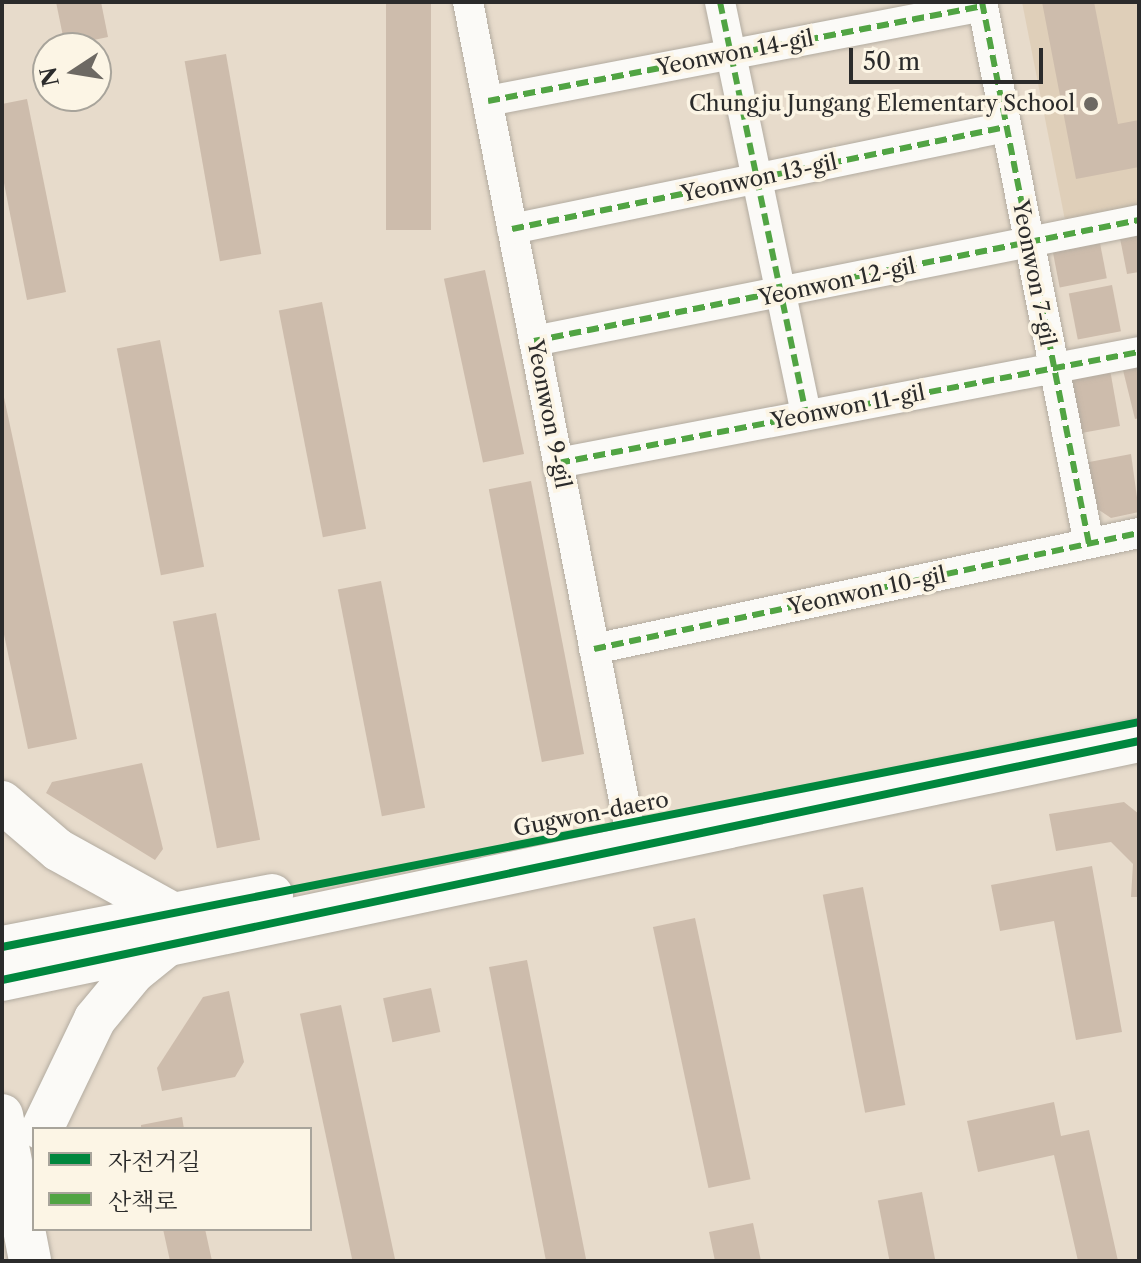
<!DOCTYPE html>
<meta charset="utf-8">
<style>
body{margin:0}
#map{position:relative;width:1141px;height:1263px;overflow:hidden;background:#e7dbcb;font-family:"Libre Caslon Text","Noto Serif KR",serif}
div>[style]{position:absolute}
.built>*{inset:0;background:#dfcfb9}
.building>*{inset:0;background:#cdbcac;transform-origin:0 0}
.roads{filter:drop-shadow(0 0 2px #b2aba0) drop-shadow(0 0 2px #b2aba0)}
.street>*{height:30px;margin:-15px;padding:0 15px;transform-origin:15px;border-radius:15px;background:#fbfaf7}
.secondary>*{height:42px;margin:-21px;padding:0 21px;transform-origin:21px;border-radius:21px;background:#fbfaf7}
.quiet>*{height:6px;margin-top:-3px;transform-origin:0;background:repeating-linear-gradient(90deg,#51a443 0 12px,transparent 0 18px)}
.cycleway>*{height:8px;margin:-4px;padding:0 4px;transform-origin:4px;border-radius:4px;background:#00873e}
.dots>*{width:22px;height:22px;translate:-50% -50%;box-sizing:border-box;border:4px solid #fcf5e5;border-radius:50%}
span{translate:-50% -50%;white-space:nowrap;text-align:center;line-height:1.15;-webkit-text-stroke:7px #fcf5e5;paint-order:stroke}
.street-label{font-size:22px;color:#2b2b2b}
.poi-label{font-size:22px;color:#2b2b2b}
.right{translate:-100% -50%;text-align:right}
.frame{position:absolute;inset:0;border:4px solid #2b2b2b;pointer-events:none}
.legend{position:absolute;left:32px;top:1127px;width:280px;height:104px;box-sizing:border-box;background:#fcf5e5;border:2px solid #a8a49b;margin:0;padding:10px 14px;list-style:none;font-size:24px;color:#2b2b2b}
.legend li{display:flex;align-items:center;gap:16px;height:40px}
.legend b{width:40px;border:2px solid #a8a49b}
.north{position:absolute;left:32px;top:32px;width:80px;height:80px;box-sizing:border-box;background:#fcf5e5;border:2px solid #a8a49b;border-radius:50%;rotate:258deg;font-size:22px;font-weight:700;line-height:32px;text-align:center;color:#2b2b2b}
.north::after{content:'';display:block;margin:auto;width:28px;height:36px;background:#6d6963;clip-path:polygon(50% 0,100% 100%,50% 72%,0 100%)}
.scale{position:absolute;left:849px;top:48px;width:194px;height:36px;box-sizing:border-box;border:4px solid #2b2b2b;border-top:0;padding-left:10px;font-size:24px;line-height:28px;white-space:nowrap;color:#2b2b2b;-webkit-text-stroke:6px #fcf5e5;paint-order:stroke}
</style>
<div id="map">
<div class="built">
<div style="clip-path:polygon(1022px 2px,1139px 2px,1139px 206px,1065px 220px)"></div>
</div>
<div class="building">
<div style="clip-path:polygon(56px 2px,101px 2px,108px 37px,65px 46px)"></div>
<div style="left:386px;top:2px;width:45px;height:228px"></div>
<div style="clip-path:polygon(1042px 2px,1094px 2px,1118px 124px,1139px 120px,1139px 167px,1076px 179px)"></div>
<div style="left:226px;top:54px;width:203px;height:42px;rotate:80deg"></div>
<div style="clip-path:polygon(27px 99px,66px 292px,27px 300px,2px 173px,2px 104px)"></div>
<div style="clip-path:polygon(1139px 229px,1139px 272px,1127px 274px,1119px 233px)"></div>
<div style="left:1099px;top:238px;width:41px;height:48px;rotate:79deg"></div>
<div style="left:485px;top:270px;width:188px;height:42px;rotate:78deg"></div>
<div style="left:1112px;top:285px;width:47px;height:44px;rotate:79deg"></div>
<div style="left:322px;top:302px;width:231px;height:44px;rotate:79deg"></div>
<div style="left:160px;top:340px;width:231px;height:44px;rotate:79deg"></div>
<div style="clip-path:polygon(1139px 362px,1139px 418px,1135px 419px,1122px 366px)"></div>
<div style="clip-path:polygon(1109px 364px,1120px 426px,1076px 434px,1066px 383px)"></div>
<div style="clip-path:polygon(2px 388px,77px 739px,28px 749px,2px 625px)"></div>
<div style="clip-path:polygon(1131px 454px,1139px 512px,1111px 518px,1093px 506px,1084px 463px)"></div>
<div style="left:531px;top:481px;width:278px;height:43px;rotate:79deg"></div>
<div style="left:381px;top:581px;width:231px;height:44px;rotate:79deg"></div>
<div style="left:216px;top:613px;width:231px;height:44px;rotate:79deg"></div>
<div style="clip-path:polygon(142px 763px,163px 849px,155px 860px,46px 793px,52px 782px)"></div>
<div style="clip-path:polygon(1124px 802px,1139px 814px,1139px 897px,1131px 897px,1133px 864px,1111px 842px,1056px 851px,1049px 814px)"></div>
<div style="clip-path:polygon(1092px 866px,1122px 1032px,1076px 1040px,1054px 921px,1000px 931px,991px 885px)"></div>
<div style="left:863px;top:887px;width:222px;height:41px;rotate:79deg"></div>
<div style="left:695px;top:918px;width:267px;height:43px;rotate:78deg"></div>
<div style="clip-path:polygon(527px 960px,586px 1259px,579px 1261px,546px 1261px,489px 967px)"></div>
<div style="left:431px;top:988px;width:45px;height:49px;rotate:78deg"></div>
<div style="clip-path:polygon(229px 991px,244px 1062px,235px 1077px,162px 1091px,157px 1068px,203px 997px)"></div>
<div style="left:341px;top:1005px;width:262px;height:42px;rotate:78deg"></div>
<div style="clip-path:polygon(1054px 1102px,1061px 1136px,1089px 1130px,1118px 1261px,1078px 1261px,1054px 1155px,978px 1172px,967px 1121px)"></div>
<div style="clip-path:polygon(182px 1117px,184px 1129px,141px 1129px,141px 1125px)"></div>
<div style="left:922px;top:1192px;width:70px;height:45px;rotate:79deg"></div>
<div style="clip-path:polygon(753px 1223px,761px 1261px,715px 1261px,709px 1232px)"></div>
<div style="clip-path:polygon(163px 1229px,205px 1229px,212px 1261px,170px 1261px)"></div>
</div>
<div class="roads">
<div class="street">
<div style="left:468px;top:2px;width:840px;rotate:78.94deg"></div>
<div style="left:720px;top:2px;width:422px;rotate:78.2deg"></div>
<div style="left:982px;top:2px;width:552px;rotate:78.83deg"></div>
<div style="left:488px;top:101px;width:504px;rotate:-10.86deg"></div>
<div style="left:512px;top:229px;width:504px;rotate:-11.67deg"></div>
<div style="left:534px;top:341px;width:617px;rotate:-11.31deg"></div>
<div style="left:558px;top:463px;width:592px;rotate:-10.82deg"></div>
<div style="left:594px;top:649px;width:557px;rotate:-12.02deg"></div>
</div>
<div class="secondary">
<div style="left:2px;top:802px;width:74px;rotate:40.6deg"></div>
<div style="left:58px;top:850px;width:132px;rotate:28.9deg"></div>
<div style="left:2px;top:947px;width:275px;rotate:-10.9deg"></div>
<div style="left:2px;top:980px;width:1162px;rotate:-11.87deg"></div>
<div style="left:2px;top:1115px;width:149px;rotate:79.1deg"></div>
<div style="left:42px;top:1129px;width:122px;rotate:-64.3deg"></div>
<div style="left:95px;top:1019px;width:60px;rotate:-50.4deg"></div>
<div style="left:133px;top:973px;width:41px;rotate:-39.1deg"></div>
</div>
</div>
<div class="quiet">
<div style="left:720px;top:2px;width:422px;rotate:78.2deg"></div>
<div style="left:982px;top:2px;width:552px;rotate:78.83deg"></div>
<div style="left:488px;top:101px;width:504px;rotate:-10.86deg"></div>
<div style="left:512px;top:229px;width:504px;rotate:-11.67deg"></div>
<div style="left:534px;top:341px;width:617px;rotate:-11.31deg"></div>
<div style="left:558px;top:463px;width:592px;rotate:-10.82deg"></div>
<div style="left:594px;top:649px;width:557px;rotate:-12.02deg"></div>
</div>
<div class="cycleway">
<div style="left:2px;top:947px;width:1159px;rotate:-11.19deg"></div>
<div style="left:2px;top:980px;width:1162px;rotate:-11.87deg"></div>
</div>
<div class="dots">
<div style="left:1091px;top:104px;background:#6d6963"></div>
</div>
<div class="street-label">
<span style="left:735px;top:53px;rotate:-11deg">Yeonwon 14-gil</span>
<span style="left:759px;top:178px;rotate:-12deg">Yeonwon 13-gil</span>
<span style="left:1034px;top:273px;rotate:79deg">Yeonwon 7-gil</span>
<span style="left:837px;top:282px;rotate:-12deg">Yeonwon 12-gil</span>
<span style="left:848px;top:407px;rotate:-11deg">Yeonwon 11-gil</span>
<span style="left:549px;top:414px;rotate:79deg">Yeonwon 9-gil</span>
<span style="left:867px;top:591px;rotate:-12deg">Yeonwon 10-gil</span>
<span style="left:591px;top:814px;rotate:-11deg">Gugwon-daero</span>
</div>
<div class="poi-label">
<span class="right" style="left:1075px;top:104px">Chungju Jungang Elementary School</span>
</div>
<div class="frame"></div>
<ul class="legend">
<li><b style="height:10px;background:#00873e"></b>자전거길</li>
<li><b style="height:10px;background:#51a443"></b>산책로</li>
</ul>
<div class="north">N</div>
<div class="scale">50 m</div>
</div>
